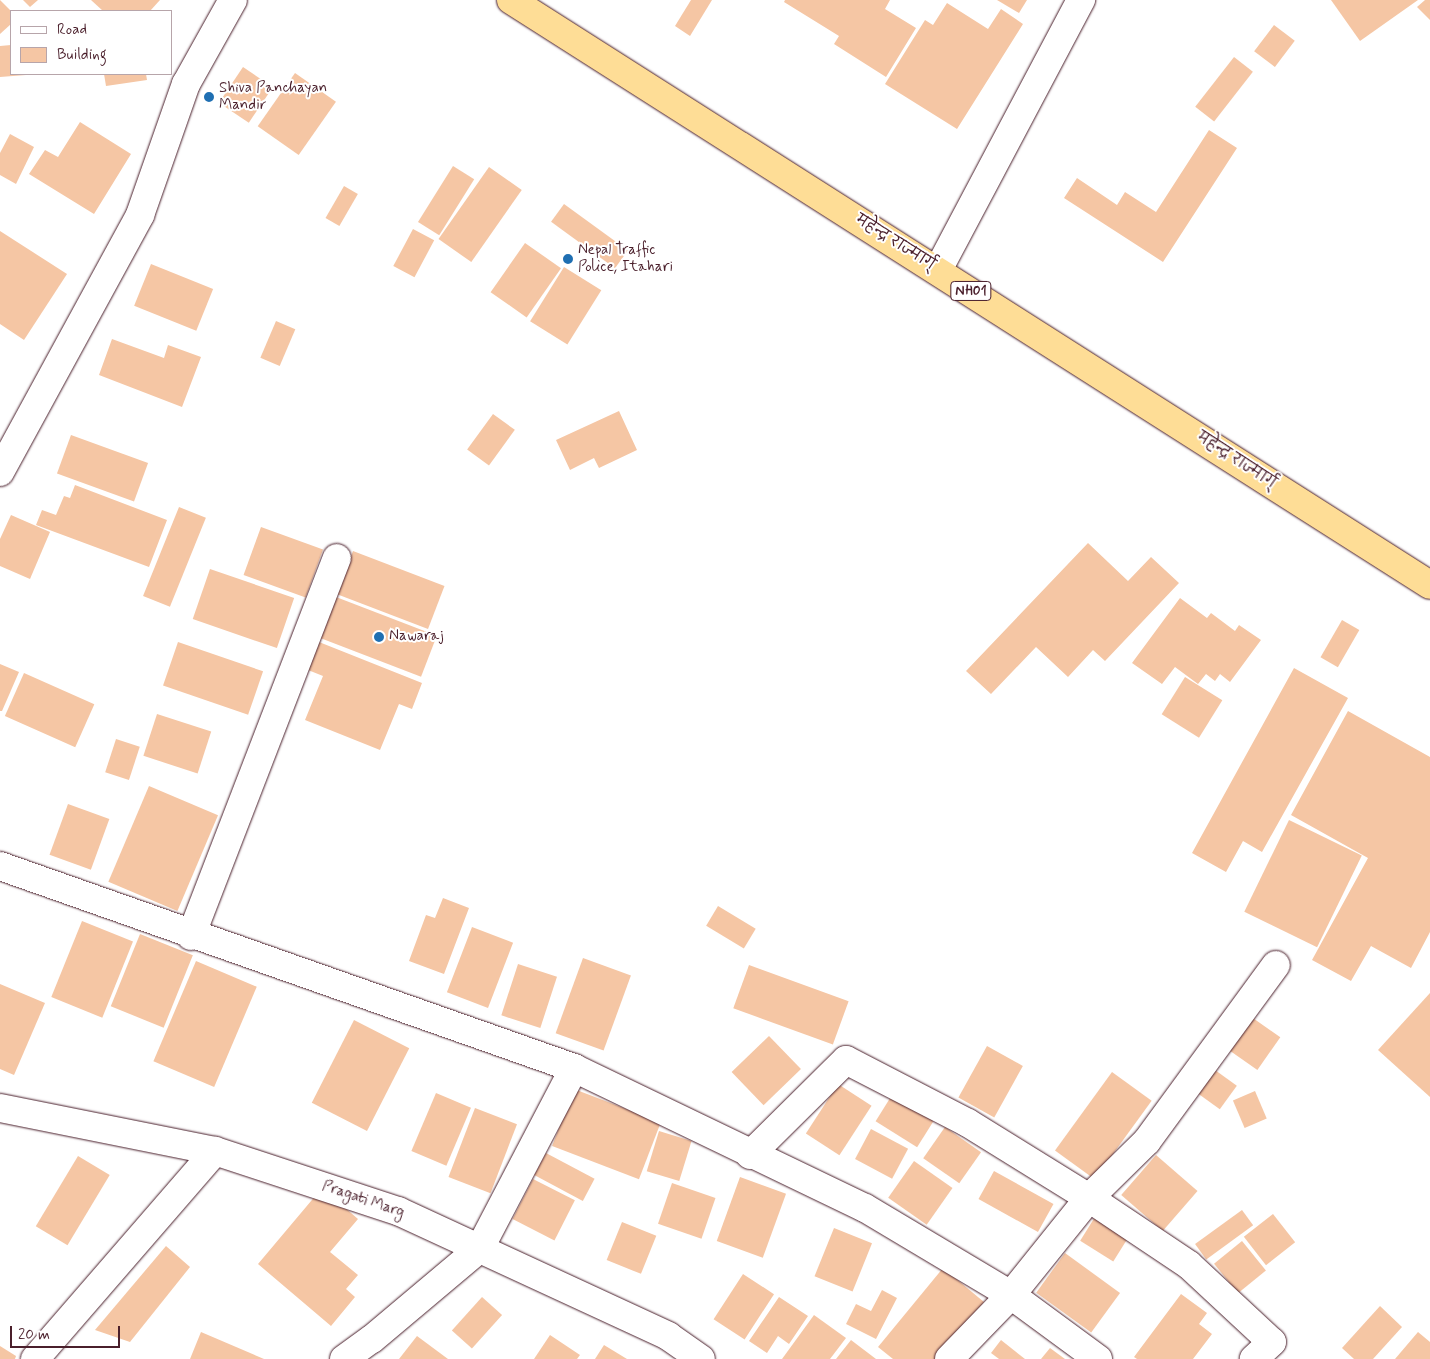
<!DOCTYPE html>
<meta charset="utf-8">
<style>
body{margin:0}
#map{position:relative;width:1430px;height:1359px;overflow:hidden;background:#fff;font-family:Mynerve,"Playpen Sans Deva",sans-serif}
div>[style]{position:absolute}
.building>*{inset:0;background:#f5c6a4;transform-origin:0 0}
.roads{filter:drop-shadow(0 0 1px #4a1f2b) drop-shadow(0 0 1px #4a1f2b)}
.minor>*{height:28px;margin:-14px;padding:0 14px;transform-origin:14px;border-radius:14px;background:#fff}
.trunk>*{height:28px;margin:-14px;padding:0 14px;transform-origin:14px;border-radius:14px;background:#fedd96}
.dots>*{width:14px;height:14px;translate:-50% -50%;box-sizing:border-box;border:2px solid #fff;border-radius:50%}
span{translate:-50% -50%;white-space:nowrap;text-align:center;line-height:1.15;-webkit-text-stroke:4px #fff;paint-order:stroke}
.shield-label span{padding:1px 4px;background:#fff;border:1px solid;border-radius:4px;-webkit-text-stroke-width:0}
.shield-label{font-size:14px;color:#4a1f2b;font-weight:700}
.poi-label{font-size:15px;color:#4a1f2b}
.left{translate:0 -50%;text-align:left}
.street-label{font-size:15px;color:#4a1f2b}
.legend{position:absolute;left:10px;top:10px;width:162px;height:65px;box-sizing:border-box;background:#fff;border:1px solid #b7a5aa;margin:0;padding:6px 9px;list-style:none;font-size:15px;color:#4a1f2b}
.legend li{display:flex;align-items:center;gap:10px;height:25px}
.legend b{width:25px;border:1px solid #b7a5aa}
.scale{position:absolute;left:10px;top:1326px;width:110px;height:22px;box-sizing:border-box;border:2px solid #4a1f2b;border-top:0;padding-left:6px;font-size:15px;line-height:18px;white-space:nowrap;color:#4a1f2b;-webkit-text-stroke:4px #fff;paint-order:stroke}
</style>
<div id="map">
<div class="building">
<div style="clip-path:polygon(0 0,11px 11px,11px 24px,0 34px)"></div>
<div style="clip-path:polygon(23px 0,38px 0,30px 7px)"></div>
<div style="clip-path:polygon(91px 0,160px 0,150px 11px,103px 11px)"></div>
<div style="clip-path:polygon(691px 0,712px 0,690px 36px,675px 26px)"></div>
<div style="clip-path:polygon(785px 0,890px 0,885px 9px,916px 28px,886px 77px,834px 44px,839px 36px,784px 2px)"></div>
<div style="clip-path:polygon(997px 0,1027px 0,1019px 13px)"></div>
<div style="clip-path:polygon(1331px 0,1418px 0,1360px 41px)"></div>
<div style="clip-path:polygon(1425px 0,1430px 0,1430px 20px,1417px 7px)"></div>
<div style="clip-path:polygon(947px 3px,988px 29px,1001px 9px,1023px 24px,957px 129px,885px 84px,925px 20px,933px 25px)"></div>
<div style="left:1274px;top:25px;width:26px;height:33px;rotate:37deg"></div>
<div style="clip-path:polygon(11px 45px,11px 74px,26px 75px,0 77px,0 46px)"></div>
<div style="left:1234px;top:57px;width:24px;height:63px;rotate:38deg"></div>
<div style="left:243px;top:67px;width:36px;height:43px;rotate:34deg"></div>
<div style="left:295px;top:73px;width:50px;height:65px;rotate:35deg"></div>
<div style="clip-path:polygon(104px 74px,146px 74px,147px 80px,106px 86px)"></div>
<div style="clip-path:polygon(80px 122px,131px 154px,94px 214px,29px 174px,45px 150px,58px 157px)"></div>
<div style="clip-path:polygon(1209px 130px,1237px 148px,1163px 262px,1064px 198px,1077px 178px,1117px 205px,1125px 192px,1156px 212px)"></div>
<div style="clip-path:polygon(10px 134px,34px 147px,16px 184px,0 175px,0 153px)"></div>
<div style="left:453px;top:166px;width:25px;height:66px;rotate:32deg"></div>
<div style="left:489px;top:167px;width:40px;height:88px;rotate:35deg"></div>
<div style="left:344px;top:186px;width:16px;height:37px;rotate:30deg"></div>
<div style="left:564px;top:204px;width:79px;height:22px;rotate:36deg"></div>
<div style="left:413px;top:229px;width:24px;height:42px;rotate:28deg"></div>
<div style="clip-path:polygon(0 231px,67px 274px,24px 340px,0 324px)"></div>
<div style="left:525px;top:243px;width:44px;height:60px;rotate:35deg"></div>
<div style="left:151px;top:264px;width:67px;height:45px;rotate:22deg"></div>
<div style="left:564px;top:267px;width:44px;height:64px;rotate:32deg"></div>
<div style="left:276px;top:321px;width:21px;height:40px;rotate:23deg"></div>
<div style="clip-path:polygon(112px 339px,164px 358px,168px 345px,201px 357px,182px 407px,99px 375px)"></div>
<div style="clip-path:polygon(619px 411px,637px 450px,599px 468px,594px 458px,570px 470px,556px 440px)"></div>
<div style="left:493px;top:414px;width:27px;height:44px;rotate:36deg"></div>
<div style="left:71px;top:435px;width:82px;height:41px;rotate:20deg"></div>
<div style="clip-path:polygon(75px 485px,167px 520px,149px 567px,36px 525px,42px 510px,56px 515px,64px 496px,70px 498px)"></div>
<div style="left:179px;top:507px;width:29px;height:96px;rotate:22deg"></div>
<div style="clip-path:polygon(11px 515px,50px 532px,30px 579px,0 566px,0 539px)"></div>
<div style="left:261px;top:527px;width:66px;height:51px;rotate:20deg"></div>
<div style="clip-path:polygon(1088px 543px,1128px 581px,1151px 557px,1179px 583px,1105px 661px,1093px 650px,1068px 677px,1036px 647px,991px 694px,966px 671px)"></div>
<div style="left:353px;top:551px;width:98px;height:46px;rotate:21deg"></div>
<div style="left:210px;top:569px;width:89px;height:53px;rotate:19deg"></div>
<div style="left:336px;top:597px;width:108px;height:44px;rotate:21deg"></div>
<div style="clip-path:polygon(1180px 598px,1207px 618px,1211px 613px,1235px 631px,1239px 625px,1261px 640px,1230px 682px,1220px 674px,1215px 681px,1206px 674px,1198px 684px,1175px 667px,1162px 684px,1132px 663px)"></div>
<div style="left:1342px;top:620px;width:20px;height:43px;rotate:30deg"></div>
<div style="left:178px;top:642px;width:90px;height:46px;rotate:19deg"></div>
<div style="clip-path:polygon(319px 642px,422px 683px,412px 709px,399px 704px,380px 750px,305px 720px,323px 676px,308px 670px)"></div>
<div style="clip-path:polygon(0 664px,19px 672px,2px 711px,0 711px)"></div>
<div style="clip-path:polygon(1294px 668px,1348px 698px,1262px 852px,1243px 841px,1226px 872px,1192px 853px)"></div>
<div style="left:24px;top:673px;width:77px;height:47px;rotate:24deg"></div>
<div style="left:1185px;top:677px;width:44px;height:44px;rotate:32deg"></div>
<div style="clip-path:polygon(1348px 711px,1430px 757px,1430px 932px,1411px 968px,1371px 946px,1351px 981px,1312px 960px,1368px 858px,1291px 815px)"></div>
<div style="left:157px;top:714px;width:57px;height:44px;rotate:18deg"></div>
<div style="left:116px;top:739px;width:25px;height:35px;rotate:18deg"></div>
<div style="left:149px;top:786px;width:75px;height:104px;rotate:23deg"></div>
<div style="left:68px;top:804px;width:44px;height:54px;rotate:20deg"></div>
<div style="left:1289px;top:820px;width:81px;height:102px;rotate:26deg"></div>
<div style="clip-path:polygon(443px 898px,469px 908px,444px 974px,409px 961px,426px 915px,435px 918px)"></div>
<div style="left:718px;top:906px;width:44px;height:23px;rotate:31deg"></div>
<div style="left:82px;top:921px;width:55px;height:82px;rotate:22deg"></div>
<div style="left:472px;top:927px;width:44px;height:70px;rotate:21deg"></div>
<div style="left:140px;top:934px;width:57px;height:78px;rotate:22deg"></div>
<div style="left:583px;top:958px;width:51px;height:80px;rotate:20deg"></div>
<div style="left:196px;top:961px;width:66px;height:109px;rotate:23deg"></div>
<div style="left:518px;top:964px;width:41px;height:54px;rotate:18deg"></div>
<div style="left:749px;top:965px;width:106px;height:46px;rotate:20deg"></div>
<div style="clip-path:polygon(0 984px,45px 1003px,14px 1075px,0 1069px)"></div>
<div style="clip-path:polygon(1430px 993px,1430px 1097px,1378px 1050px)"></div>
<div style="left:1250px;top:1016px;width:37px;height:40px;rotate:35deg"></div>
<div style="left:354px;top:1020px;width:62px;height:93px;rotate:27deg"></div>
<div style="left:769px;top:1036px;width:46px;height:52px;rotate:46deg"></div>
<div style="left:987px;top:1046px;width:41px;height:59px;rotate:29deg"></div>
<div style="left:1215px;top:1070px;width:27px;height:29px;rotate:36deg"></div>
<div style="left:1112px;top:1072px;width:49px;height:97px;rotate:36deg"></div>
<div style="left:838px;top:1084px;width:40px;height:59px;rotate:33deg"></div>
<div style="left:574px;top:1089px;width:93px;height:61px;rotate:21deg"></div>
<div style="left:1255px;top:1091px;width:30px;height:24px;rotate:67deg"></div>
<div style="left:436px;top:1093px;width:38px;height:63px;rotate:23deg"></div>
<div style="left:892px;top:1095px;width:49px;height:31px;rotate:32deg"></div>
<div style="left:475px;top:1108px;width:45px;height:74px;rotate:21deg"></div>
<div style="left:945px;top:1127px;width:44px;height:38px;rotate:35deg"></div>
<div style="left:871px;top:1129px;width:42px;height:34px;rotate:28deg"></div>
<div style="left:659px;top:1131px;width:34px;height:42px;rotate:17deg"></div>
<div style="left:546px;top:1153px;width:55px;height:25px;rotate:28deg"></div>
<div style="left:1156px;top:1155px;width:55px;height:53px;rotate:41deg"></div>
<div style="left:78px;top:1156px;width:37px;height:82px;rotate:31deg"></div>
<div style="left:914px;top:1161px;width:47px;height:45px;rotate:35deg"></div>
<div style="left:994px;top:1171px;width:68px;height:32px;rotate:29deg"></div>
<div style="left:740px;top:1177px;width:49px;height:68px;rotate:20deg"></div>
<div style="left:533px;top:1179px;width:47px;height:45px;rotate:27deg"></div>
<div style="left:672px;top:1183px;width:46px;height:43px;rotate:19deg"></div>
<div style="clip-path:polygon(322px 1188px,358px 1219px,330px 1252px,358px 1275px,346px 1289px,355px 1297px,331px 1326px,258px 1264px)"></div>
<div style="left:1242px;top:1210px;width:19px;height:58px;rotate:54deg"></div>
<div style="left:1273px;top:1214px;width:36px;height:37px;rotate:52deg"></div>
<div style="left:1095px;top:1217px;width:39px;height:28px;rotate:32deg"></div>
<div style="left:622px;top:1222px;width:37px;height:41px;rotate:22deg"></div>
<div style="left:834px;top:1228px;width:41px;height:52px;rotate:22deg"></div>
<div style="left:1242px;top:1241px;width:38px;height:36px;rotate:51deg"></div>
<div style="clip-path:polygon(166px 1246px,190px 1267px,130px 1342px,95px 1330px)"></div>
<div style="left:1065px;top:1253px;width:68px;height:49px;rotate:36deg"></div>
<div style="clip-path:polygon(943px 1268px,984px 1302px,936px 1359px,893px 1359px,878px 1347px)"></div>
<div style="left:743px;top:1274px;width:37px;height:54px;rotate:33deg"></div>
<div style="clip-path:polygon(882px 1290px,897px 1298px,876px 1339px,846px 1324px,856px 1304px,871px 1311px)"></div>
<div style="clip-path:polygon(1181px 1294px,1207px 1313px,1199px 1324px,1212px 1334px,1193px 1359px,1137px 1359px,1134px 1357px)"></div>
<div style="left:482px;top:1297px;width:27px;height:45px;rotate:42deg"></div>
<div style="clip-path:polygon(779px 1297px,808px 1316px,789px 1344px,778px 1336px,767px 1353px,749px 1341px)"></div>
<div style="clip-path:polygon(1380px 1306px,1402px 1327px,1373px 1359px,1354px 1359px,1342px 1348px)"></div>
<div style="clip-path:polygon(814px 1315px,846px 1338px,830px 1359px,782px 1359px)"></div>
<div style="clip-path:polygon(201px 1332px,264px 1359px,190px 1359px)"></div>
<div style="clip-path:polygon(1418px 1332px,1430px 1342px,1430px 1359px,1395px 1359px)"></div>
<div style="clip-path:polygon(550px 1335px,580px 1355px,577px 1359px,534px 1359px)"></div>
<div style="clip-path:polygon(417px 1336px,448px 1359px,399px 1359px)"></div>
<div style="clip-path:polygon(851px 1340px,876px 1359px,836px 1359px)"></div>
<div style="clip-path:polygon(1001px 1340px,1025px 1359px,999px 1359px,991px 1353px)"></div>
<div style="clip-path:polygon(604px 1345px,627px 1359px,595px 1359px)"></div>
<div style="clip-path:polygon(0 1346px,16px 1356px,15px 1359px,0 1359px)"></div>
<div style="clip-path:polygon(1050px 1348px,1065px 1359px,1041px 1359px)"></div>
</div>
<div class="roads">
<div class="minor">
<div style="left:938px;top:270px;width:306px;rotate:-62.1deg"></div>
<div style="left:0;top:472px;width:293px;rotate:-61.4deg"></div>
<div style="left:140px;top:215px;width:139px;rotate:-70.7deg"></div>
<div style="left:186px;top:84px;width:96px;rotate:-60.8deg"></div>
<div style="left:0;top:866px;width:609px;rotate:19.39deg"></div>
<div style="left:574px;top:1068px;width:323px;rotate:25.7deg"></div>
<div style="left:865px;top:1208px;width:170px;rotate:30.8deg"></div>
<div style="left:1011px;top:1295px;width:108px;rotate:36.3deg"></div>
<div style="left:191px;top:936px;width:405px;rotate:-68.9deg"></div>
<div style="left:0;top:1108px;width:219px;rotate:11.3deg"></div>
<div style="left:215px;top:1151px;width:193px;rotate:18.2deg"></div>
<div style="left:398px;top:1211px;width:298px;rotate:24.8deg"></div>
<div style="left:668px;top:1336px;width:40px;rotate:34.9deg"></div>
<div style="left:750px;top:1155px;width:135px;rotate:-44.7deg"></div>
<div style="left:846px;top:1060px;width:137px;rotate:27.3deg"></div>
<div style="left:968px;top:1123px;width:142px;rotate:31.8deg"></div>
<div style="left:1089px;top:1198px;width:120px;rotate:33.8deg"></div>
<div style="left:1189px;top:1265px;width:113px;rotate:42.9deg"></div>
<div style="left:1272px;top:1342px;width:25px;rotate:137deg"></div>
<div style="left:35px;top:1359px;width:275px;rotate:-49.1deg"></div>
<div style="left:344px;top:1359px;width:34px;rotate:-36deg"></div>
<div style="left:372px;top:1339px;width:141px;rotate:-40.1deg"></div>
<div style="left:480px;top:1248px;width:203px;rotate:-62.4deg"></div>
<div style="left:949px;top:1359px;width:89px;rotate:-45.9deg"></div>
<div style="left:1011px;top:1295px;width:124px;rotate:-51.2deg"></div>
<div style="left:1089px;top:1198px;width:81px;rotate:-44.5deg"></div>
<div style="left:1147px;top:1141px;width:218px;rotate:-53.8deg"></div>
</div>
<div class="trunk">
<div style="left:511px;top:0;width:1089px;rotate:32.48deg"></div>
</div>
</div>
<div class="dots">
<div style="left:209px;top:97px;background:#1f6fb2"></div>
<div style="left:568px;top:259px;background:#1f6fb2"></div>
<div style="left:379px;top:637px;background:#1f6fb2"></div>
</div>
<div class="shield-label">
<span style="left:971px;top:291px">NH01</span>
</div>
<div class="poi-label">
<span class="left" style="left:219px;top:97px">Shiva Panchayan<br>Mandir</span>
<span class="left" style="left:578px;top:259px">Nepal Traffic<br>Police, Itahari</span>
<span class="left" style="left:389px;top:637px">Nawaraj</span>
</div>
<div class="street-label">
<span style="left:895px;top:243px;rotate:32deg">महेन्द्र राज्मार्ग्</span>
<span style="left:1236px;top:461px;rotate:33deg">महेन्द्र राज्मार्ग्</span>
<span style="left:363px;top:1200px;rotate:19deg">Pragati Marg</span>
</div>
<ul class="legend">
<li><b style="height:6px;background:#fff"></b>Road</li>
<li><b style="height:14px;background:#f5c6a4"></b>Building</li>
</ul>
<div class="scale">20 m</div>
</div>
